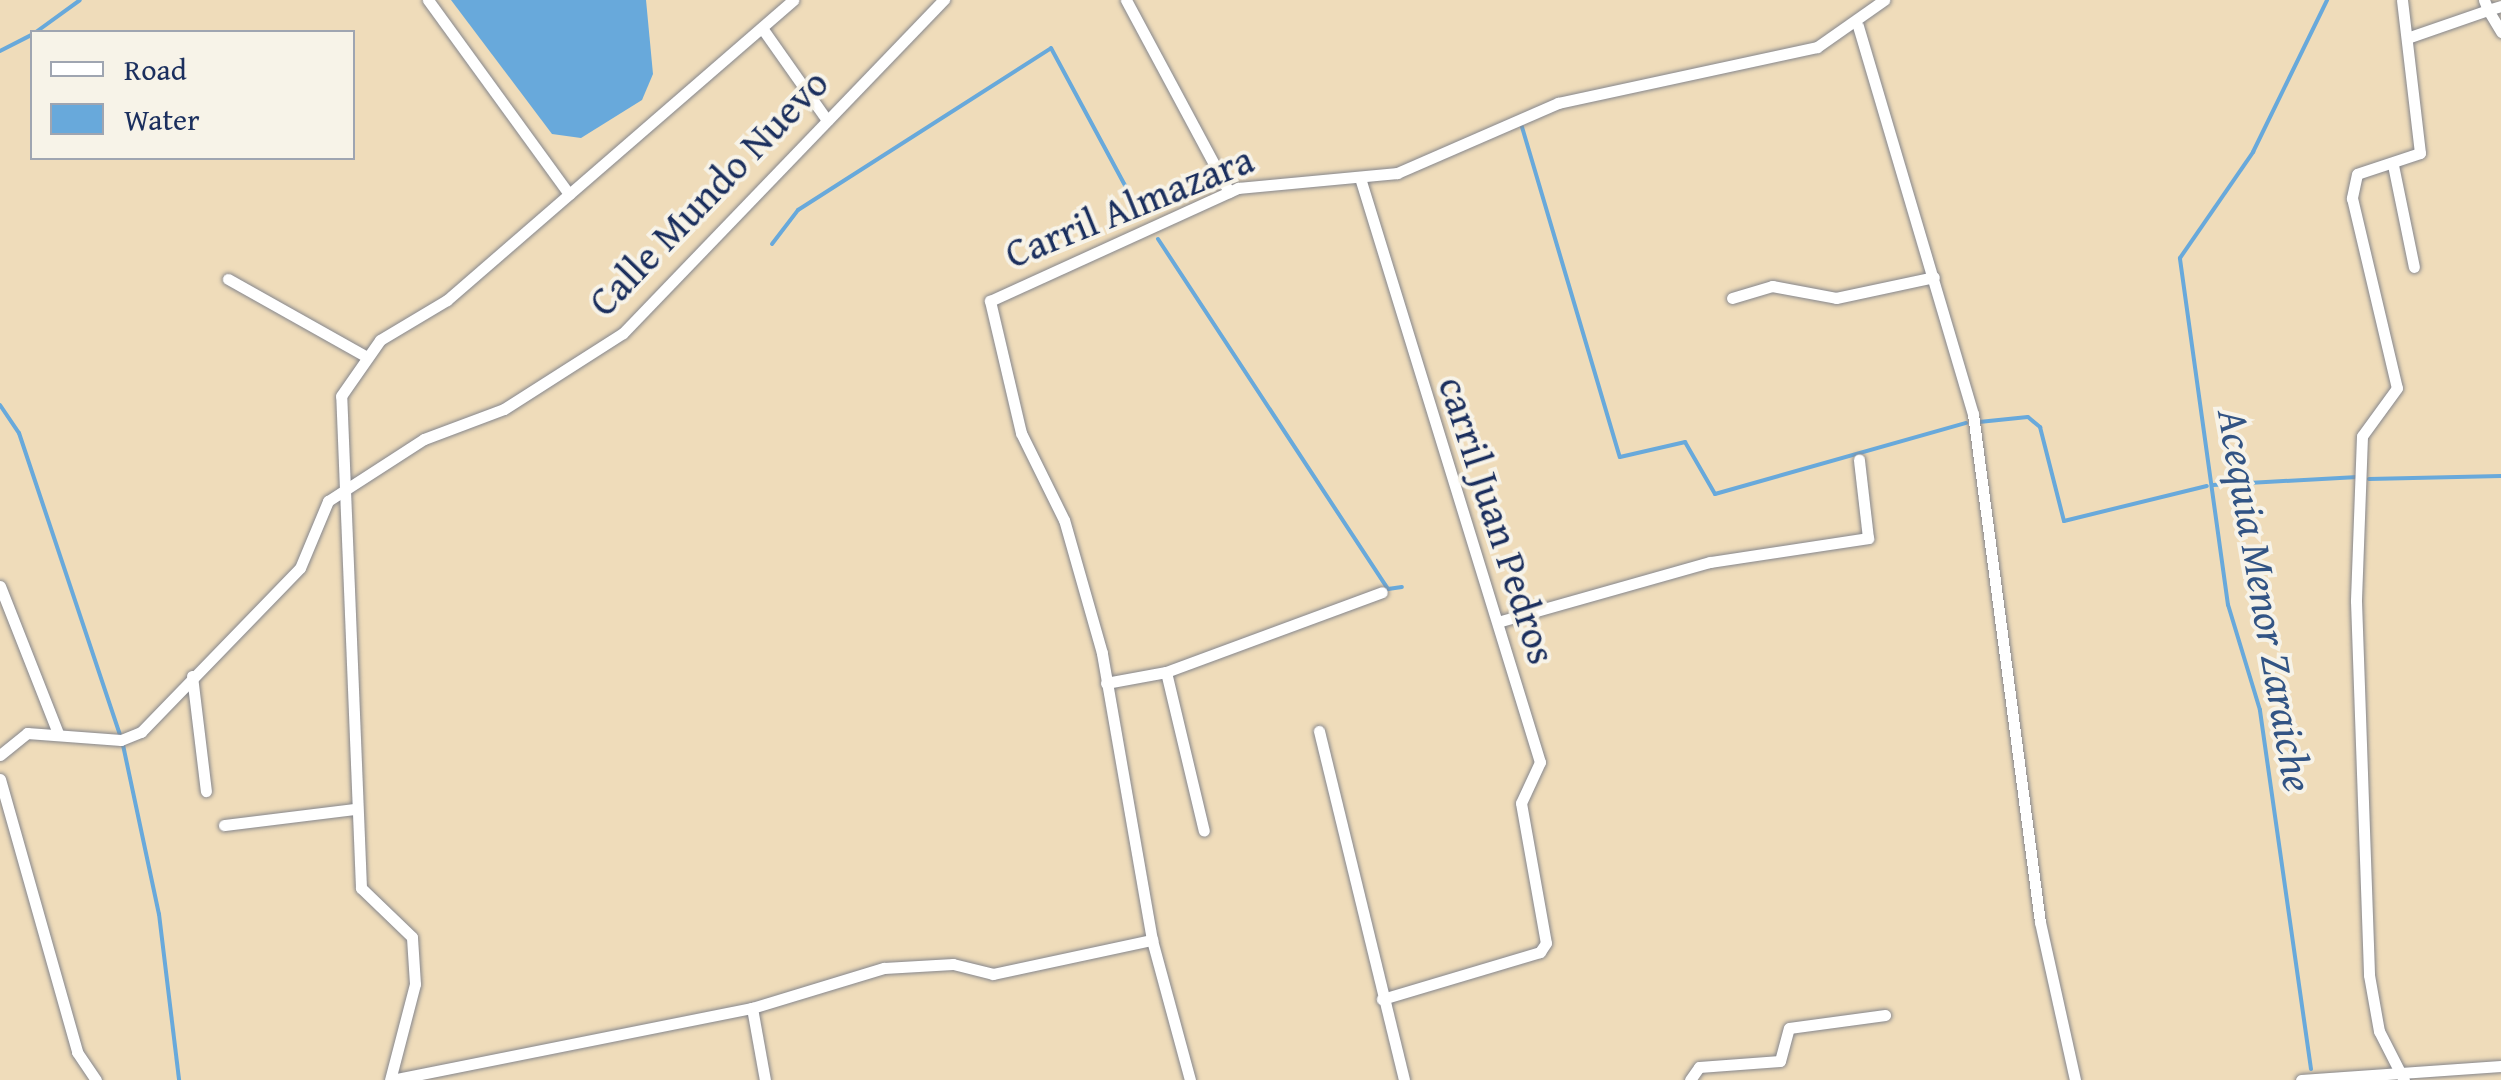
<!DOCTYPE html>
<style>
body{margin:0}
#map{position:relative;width:2501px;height:1080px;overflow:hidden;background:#efdcba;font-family:"Gentium Book Plus",serif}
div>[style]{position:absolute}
.water>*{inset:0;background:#68a9db}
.stream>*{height:4px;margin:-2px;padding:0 2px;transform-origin:2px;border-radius:2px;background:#68a9db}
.roads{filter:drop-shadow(0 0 2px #85868c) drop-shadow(0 0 2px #85868c)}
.street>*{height:11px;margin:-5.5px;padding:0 5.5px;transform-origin:5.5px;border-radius:5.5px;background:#fff}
span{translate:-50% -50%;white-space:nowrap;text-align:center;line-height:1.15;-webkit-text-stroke:8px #f7f3e8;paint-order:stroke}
.street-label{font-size:40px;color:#1b2f5e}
.water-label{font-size:42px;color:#325484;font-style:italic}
.legend{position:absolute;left:30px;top:30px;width:325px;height:130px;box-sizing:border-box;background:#f7f3e8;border:2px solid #9fa5b1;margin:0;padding:12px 18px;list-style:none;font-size:30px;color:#1b2f5e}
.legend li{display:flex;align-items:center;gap:20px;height:50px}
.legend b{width:50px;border:2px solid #9fa5b1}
</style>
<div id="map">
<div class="water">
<div style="clip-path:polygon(451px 0,646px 0,653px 74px,642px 100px,581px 138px,552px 134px)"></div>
</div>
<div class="stream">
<div style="left:36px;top:32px;width:54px;rotate:-36deg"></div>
<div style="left:0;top:51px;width:36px;rotate:-27deg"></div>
<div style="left:1522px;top:127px;width:344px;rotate:73.5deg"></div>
<div style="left:1620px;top:457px;width:67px;rotate:-13deg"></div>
<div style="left:1685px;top:442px;width:60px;rotate:60deg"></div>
<div style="left:1715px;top:494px;width:261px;rotate:-15.8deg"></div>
<div style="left:1158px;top:239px;width:419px;rotate:56.7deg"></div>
<div style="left:1388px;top:589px;width:14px;rotate:-8deg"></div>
<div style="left:772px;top:244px;width:43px;rotate:-52.6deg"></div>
<div style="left:798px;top:210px;width:300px;rotate:-32.6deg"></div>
<div style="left:1051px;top:48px;width:190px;rotate:61.7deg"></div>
<div style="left:0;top:405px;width:34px;rotate:56deg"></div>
<div style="left:19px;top:433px;width:318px;rotate:71.5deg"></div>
<div style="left:1979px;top:422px;width:49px;rotate:-5.8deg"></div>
<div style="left:2028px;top:417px;width:16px;rotate:40deg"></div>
<div style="left:2040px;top:427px;width:97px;rotate:75.7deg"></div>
<div style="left:2064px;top:521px;width:147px;rotate:-13.8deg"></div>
<div style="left:2369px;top:479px;width:132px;rotate:-1.3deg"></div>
<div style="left:2213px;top:485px;width:145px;rotate:-3.2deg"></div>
<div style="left:123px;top:745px;width:173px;rotate:78deg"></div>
<div style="left:159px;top:914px;width:167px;rotate:83.1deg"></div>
<div style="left:2311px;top:1069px;width:363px;rotate:-98.1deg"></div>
<div style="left:2260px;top:710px;width:110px;rotate:-106.9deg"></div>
<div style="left:2228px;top:605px;width:350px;rotate:-97.9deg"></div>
<div style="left:2180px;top:258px;width:129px;rotate:-55.4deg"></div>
<div style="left:2253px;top:152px;width:169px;rotate:-64deg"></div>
</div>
<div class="roads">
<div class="street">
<div style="left:428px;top:0;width:240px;rotate:54deg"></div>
<div style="left:1126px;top:0;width:218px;rotate:61.8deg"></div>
<div style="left:2402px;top:0;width:154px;rotate:83.3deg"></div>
<div style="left:2420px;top:153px;width:66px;rotate:161.6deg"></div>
<div style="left:2357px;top:174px;width:25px;rotate:102deg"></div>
<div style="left:2352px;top:198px;width:195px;rotate:76.7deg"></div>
<div style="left:2397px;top:388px;width:59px;rotate:126.1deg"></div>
<div style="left:2362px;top:436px;width:165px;rotate:92.1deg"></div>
<div style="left:2356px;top:601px;width:374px;rotate:88deg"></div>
<div style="left:2369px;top:975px;width:57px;rotate:79.9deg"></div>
<div style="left:2379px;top:1031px;width:55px;rotate:63deg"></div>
<div style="left:2501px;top:6px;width:14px;rotate:163deg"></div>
<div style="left:2488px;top:10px;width:26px;rotate:59deg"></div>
<div style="left:1858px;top:26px;width:405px;rotate:73.5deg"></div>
<div style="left:1973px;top:414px;width:512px;rotate:82.49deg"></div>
<div style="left:2040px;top:922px;width:162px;rotate:77.5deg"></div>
<div style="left:762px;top:28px;width:113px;rotate:54.8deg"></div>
<div style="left:2407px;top:38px;width:86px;rotate:-19.1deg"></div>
<div style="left:2488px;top:10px;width:11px;rotate:-112deg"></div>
<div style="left:2393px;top:165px;width:104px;rotate:78.4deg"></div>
<div style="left:1361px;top:181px;width:608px;rotate:72.88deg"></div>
<div style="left:1540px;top:762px;width:45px;rotate:114.9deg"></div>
<div style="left:1521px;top:803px;width:142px;rotate:79.9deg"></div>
<div style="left:1546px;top:943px;width:11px;rotate:124deg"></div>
<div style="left:1540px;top:952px;width:165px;rotate:163.4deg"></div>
<div style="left:228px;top:279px;width:157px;rotate:29.3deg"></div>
<div style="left:1732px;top:298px;width:42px;rotate:-16.7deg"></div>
<div style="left:1772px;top:286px;width:65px;rotate:10.6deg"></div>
<div style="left:1836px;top:298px;width:100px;rotate:-12.1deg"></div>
<div style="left:0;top:586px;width:158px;rotate:68.5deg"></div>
<div style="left:1501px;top:621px;width:217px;rotate:-15.8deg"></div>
<div style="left:1710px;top:562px;width:160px;rotate:-8.6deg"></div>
<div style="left:1868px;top:538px;width:79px;rotate:-96.6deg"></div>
<div style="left:1166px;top:672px;width:163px;rotate:76.6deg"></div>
<div style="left:192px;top:676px;width:116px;rotate:83.1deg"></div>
<div style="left:1106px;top:683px;width:61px;rotate:-10.4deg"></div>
<div style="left:1166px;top:672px;width:230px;rotate:-20.3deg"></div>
<div style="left:1319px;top:731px;width:359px;rotate:76.3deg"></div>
<div style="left:0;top:755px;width:35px;rotate:-39deg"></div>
<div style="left:27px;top:733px;width:94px;rotate:4.3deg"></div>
<div style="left:121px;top:740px;width:22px;rotate:-22deg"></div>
<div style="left:141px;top:732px;width:228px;rotate:-45.9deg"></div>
<div style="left:300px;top:568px;width:73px;rotate:-67.3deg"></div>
<div style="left:328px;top:501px;width:114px;rotate:-32.9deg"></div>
<div style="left:424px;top:439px;width:85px;rotate:-20.6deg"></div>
<div style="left:504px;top:409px;width:141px;rotate:-32.6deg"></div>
<div style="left:623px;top:333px;width:463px;rotate:-46.1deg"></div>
<div style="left:0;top:779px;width:284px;rotate:74.2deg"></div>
<div style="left:77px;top:1052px;width:34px;rotate:56deg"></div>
<div style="left:224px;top:825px;width:132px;rotate:-7deg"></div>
<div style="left:752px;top:1008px;width:73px;rotate:79.8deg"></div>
<div style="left:390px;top:1080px;width:99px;rotate:-75.4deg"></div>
<div style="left:415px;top:984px;width:47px;rotate:-93.7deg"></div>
<div style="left:412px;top:937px;width:71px;rotate:-136.1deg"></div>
<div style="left:361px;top:888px;width:492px;rotate:-92.3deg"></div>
<div style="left:341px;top:396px;width:68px;rotate:-55.1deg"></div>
<div style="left:380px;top:340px;width:78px;rotate:-30.8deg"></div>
<div style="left:447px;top:300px;width:458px;rotate:-40.9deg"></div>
<div style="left:391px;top:1080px;width:368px;rotate:-11.3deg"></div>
<div style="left:752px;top:1008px;width:138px;rotate:-16.9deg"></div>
<div style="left:884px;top:968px;width:69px;rotate:-3.3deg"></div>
<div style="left:953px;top:964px;width:41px;rotate:14deg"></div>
<div style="left:993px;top:974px;width:163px;rotate:-12.1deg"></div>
<div style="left:1190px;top:1080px;width:145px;rotate:-105.2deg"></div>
<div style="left:1152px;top:940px;width:291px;rotate:-99.9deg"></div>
<div style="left:1102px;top:653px;width:138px;rotate:-105.9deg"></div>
<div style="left:1064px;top:520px;width:97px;rotate:-116.3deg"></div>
<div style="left:1021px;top:433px;width:136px;rotate:-103.2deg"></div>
<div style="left:990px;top:301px;width:273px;rotate:-24.5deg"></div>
<div style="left:1238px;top:188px;width:160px;rotate:-5.4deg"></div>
<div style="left:1397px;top:173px;width:176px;rotate:-23.5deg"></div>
<div style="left:1558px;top:103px;width:265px;rotate:-12.2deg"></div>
<div style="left:1817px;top:47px;width:82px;rotate:-35deg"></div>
<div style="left:1690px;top:1080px;width:16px;rotate:-55deg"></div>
<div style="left:1699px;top:1067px;width:81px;rotate:-4.2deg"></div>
<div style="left:1780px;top:1061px;width:34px;rotate:-75deg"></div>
<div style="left:1789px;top:1028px;width:97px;rotate:-7.7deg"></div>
<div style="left:2301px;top:1080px;width:200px;rotate:-4deg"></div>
</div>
</div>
<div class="street-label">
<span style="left:708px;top:192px;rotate:-46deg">Calle Mundo Nuevo</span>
<span style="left:1129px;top:206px;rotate:-22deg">Carril Almazara</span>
<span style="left:1498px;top:520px;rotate:72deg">carril Juan Pedros</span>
</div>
<div class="water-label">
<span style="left:2266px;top:600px;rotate:80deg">Acequia Menor Zaraiche</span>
</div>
<ul class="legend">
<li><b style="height:12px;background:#fff"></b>Road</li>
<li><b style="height:28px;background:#68a9db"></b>Water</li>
</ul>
</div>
